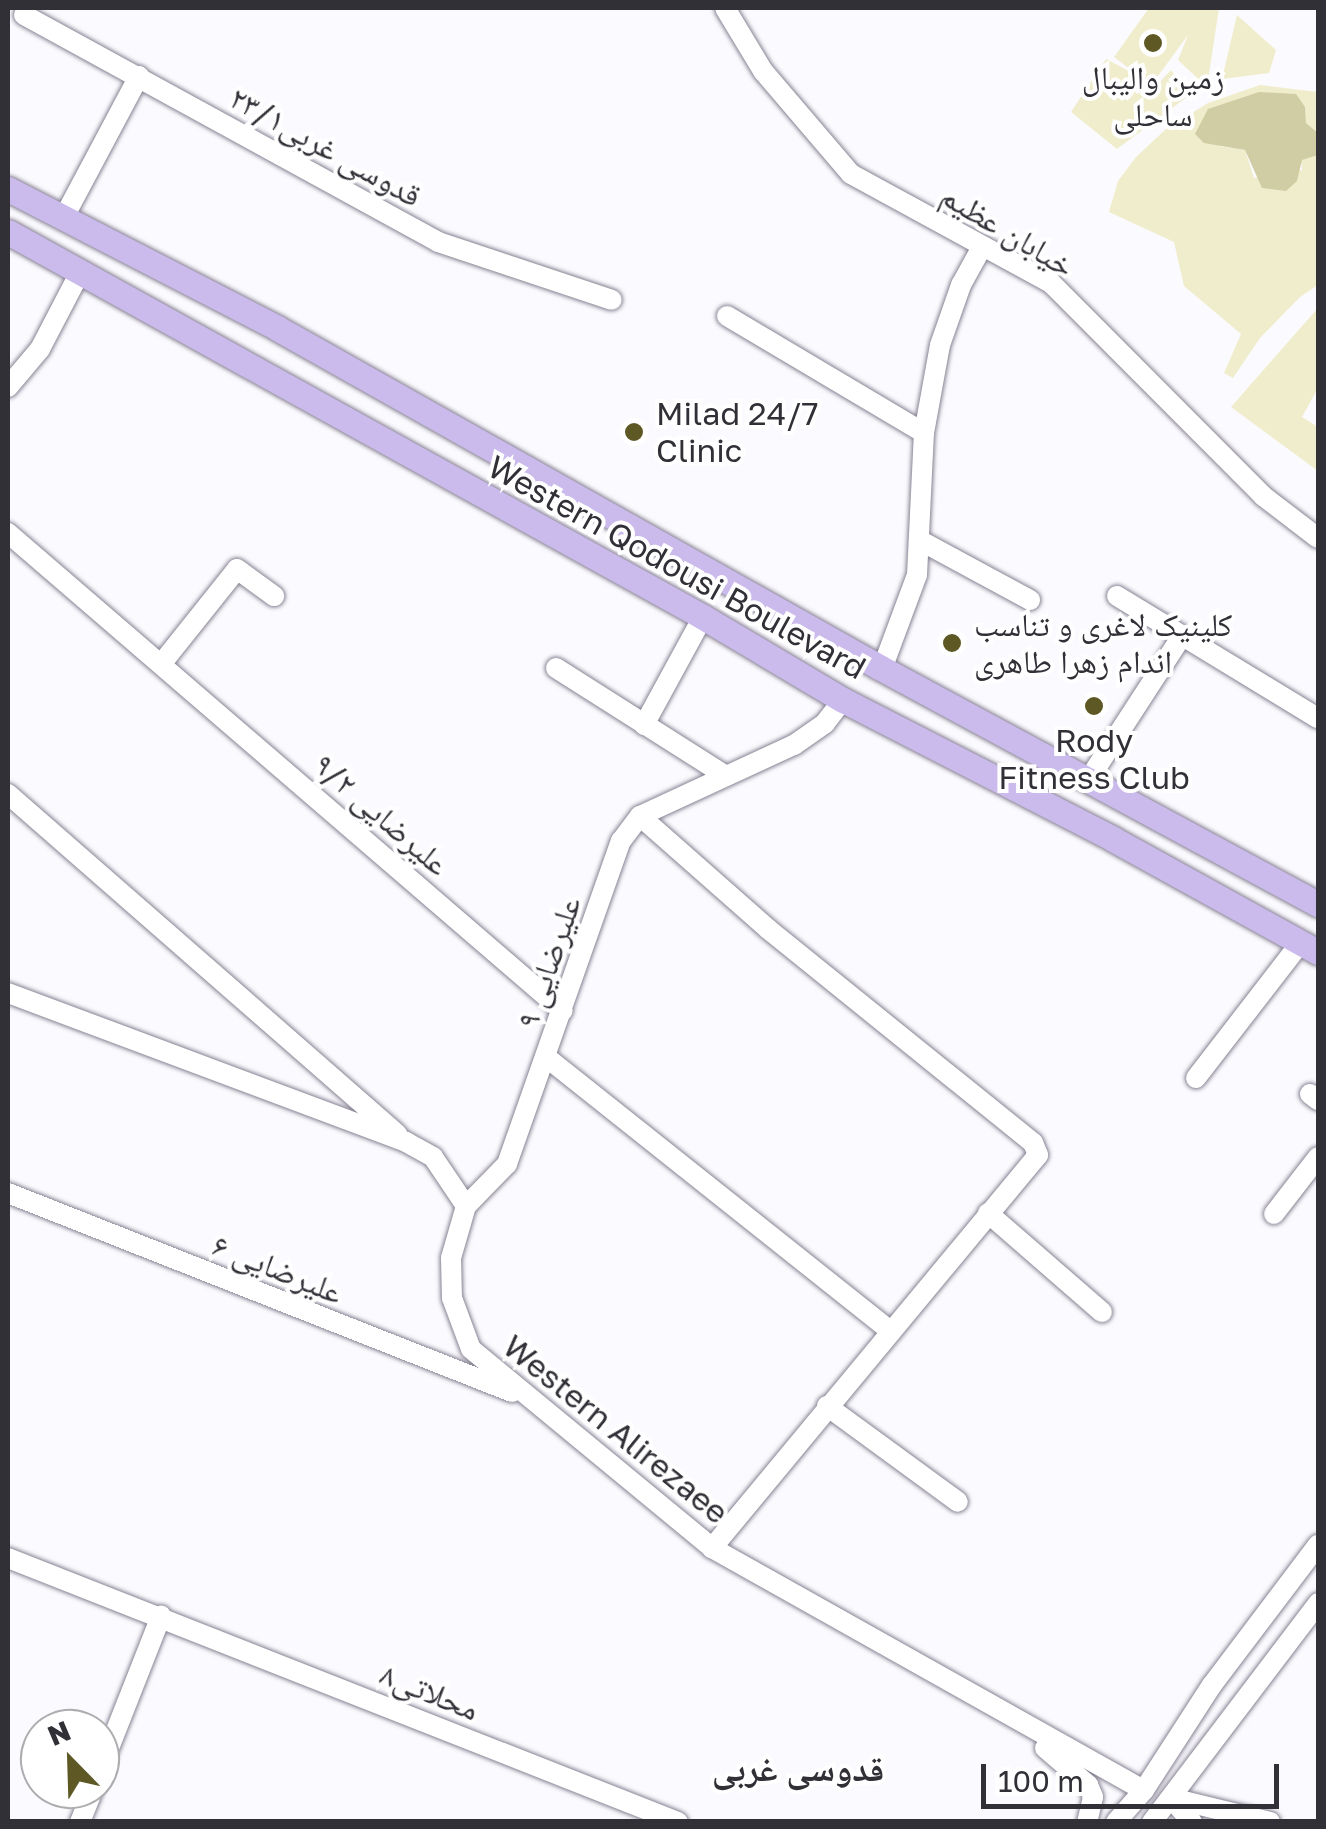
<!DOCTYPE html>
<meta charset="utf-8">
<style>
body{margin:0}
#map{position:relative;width:1326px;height:1829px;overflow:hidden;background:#fbfafe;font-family:"Golos Text","Noto Naskh Arabic",sans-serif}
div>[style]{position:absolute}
.green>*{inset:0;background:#f0edcc}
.water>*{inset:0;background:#d0cca3}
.roads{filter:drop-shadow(0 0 2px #878293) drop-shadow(0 0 2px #878293)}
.minor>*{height:20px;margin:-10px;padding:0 10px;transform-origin:10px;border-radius:10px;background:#fff}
.major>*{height:25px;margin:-12.5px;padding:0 12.5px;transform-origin:12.5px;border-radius:12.5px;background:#cbbbec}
.dots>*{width:28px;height:28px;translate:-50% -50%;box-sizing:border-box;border:5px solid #fff;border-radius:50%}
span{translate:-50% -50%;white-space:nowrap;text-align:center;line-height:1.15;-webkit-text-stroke:8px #fff;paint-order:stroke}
.poi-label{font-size:32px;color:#323037}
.left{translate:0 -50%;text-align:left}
.street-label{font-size:32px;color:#323037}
.neighbourhood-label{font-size:35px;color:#323037;font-weight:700}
.frame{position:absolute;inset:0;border:10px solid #323037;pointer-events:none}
.north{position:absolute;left:20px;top:1709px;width:100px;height:100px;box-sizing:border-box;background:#fff;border:2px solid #adacaf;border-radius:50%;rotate:337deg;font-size:28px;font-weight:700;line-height:40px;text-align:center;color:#323037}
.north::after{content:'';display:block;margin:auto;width:35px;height:45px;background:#5e5825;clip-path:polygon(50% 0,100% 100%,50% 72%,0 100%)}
.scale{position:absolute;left:981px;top:1764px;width:298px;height:45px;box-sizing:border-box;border:5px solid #323037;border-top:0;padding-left:12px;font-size:30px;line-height:35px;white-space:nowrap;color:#323037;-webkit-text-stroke:8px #fff;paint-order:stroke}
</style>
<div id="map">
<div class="green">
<div style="clip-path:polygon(1149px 8px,1219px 8px,1207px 87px,1178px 60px,1188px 35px,1152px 84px,1156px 86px,1171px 70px,1191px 94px,1117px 149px,1071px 112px,1106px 59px,1142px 78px,1114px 57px)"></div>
<div style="clip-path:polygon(1237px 15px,1276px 50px,1269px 73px,1222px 79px)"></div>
<div style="clip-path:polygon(1260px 85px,1318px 92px,1318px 133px,1306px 123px,1305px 107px,1219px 146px,1245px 150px,1254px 178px,1302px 170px,1301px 160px,1318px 155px,1318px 285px,1300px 297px,1260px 338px,1233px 378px,1224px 373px,1241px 334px,1184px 286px,1174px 242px,1109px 212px,1118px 181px,1136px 157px,1166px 129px,1208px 103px)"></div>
<div style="clip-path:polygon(1318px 308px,1318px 388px,1302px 417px,1318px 427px,1318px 471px,1231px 407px)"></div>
</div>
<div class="water">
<div style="clip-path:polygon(1259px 92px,1296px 94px,1305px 107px,1306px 123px,1318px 133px,1318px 155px,1302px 160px,1297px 181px,1286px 191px,1262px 188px,1245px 150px,1204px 143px,1195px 134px,1208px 109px)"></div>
</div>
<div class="roads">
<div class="minor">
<div style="left:725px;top:8px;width:74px;rotate:58.9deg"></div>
<div style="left:763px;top:71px;width:135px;rotate:49.5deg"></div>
<div style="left:851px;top:174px;width:228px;rotate:28.6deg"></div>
<div style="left:1051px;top:283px;width:301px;rotate:45.1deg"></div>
<div style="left:1263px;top:496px;width:69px;rotate:37.4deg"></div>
<div style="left:24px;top:15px;width:472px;rotate:28.7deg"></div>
<div style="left:438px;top:242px;width:183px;rotate:18.4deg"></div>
<div style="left:63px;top:219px;width:162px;rotate:-62deg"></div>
<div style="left:727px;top:316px;width:229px;rotate:30.7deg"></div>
<div style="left:8px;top:387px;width:50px;rotate:-49.9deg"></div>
<div style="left:40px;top:349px;width:87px;rotate:-62.5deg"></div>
<div style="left:8px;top:533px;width:732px;rotate:40.74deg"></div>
<div style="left:921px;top:541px;width:124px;rotate:28.4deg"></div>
<div style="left:1117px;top:596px;width:235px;rotate:31.3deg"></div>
<div style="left:162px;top:663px;width:120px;rotate:-51.4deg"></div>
<div style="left:237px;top:569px;width:46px;rotate:36.1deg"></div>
<div style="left:556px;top:668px;width:198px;rotate:32.4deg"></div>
<div style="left:882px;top:669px;width:100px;rotate:-69.6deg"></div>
<div style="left:917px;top:575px;width:142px;rotate:-87.2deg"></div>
<div style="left:924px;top:433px;width:89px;rotate:-79.7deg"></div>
<div style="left:940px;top:345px;width:64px;rotate:-70.7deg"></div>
<div style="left:961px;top:285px;width:43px;rotate:-61.1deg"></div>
<div style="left:644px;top:725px;width:123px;rotate:-61.4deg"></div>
<div style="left:1089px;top:779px;width:171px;rotate:-57deg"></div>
<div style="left:8px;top:794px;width:517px;rotate:41.15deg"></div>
<div style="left:640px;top:816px;width:171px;rotate:41.4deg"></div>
<div style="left:768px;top:929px;width:341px;rotate:38.9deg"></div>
<div style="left:1033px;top:1143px;width:13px;rotate:67deg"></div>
<div style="left:1038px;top:1155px;width:511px;rotate:129.68deg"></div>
<div style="left:8px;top:993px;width:425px;rotate:20.5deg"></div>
<div style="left:406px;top:1142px;width:31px;rotate:29deg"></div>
<div style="left:433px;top:1157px;width:59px;rotate:56deg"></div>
<div style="left:466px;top:1206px;width:54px;rotate:106.1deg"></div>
<div style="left:451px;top:1258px;width:40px;rotate:88.6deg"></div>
<div style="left:452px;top:1298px;width:54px;rotate:69.6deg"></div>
<div style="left:471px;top:1349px;width:313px;rotate:39.5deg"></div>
<div style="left:712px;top:1548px;width:495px;rotate:29.3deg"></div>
<div style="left:546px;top:1057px;width:441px;rotate:38.5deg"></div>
<div style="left:1196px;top:1078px;width:172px;rotate:-52.3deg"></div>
<div style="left:1310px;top:1094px;width:10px;rotate:37deg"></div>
<div style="left:8px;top:1193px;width:542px;rotate:21.55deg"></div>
<div style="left:466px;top:1206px;width:59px;rotate:-45.7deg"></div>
<div style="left:507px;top:1164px;width:343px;rotate:-70.6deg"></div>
<div style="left:621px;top:841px;width:31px;rotate:-53deg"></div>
<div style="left:640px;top:816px;width:170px;rotate:-24.8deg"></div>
<div style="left:794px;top:745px;width:38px;rotate:-35deg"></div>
<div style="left:825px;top:723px;width:29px;rotate:-52deg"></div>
<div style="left:988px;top:1213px;width:151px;rotate:41deg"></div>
<div style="left:1274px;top:1214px;width:72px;rotate:-52.3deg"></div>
<div style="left:827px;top:1406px;width:162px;rotate:36.2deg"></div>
<div style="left:8px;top:1558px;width:720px;rotate:21.51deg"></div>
<div style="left:1045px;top:1748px;width:57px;rotate:40.7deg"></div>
<div style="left:1088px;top:1785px;width:13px;rotate:67deg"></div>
<div style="left:1093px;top:1797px;width:26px;rotate:103deg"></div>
<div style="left:100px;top:1771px;width:167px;rotate:-68.5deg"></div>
<div style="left:1171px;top:1798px;width:102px;rotate:13.6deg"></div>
<div style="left:1171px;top:1798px;width:32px;rotate:49deg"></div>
<div style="left:80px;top:1822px;width:35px;rotate:-68deg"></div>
<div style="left:1116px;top:1822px;width:43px;rotate:-48.8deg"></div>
<div style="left:1144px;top:1790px;width:125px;rotate:-57.1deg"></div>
<div style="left:1212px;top:1685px;width:176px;rotate:-52.9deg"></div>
<div style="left:1152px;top:1822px;width:275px;rotate:-52.8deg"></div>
</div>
<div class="major">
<div style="left:8px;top:189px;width:303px;rotate:27.3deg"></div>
<div style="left:277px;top:328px;width:691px;rotate:29.38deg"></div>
<div style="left:879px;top:667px;width:499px;rotate:28.4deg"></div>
<div style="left:8px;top:232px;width:795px;rotate:28.98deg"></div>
<div style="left:703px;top:617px;width:163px;rotate:30.7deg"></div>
<div style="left:843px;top:700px;width:304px;rotate:27.2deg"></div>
<div style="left:1113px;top:839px;width:234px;rotate:28.9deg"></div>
</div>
</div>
<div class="dots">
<div style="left:1153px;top:43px;background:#5e5825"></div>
<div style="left:634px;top:432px;background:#5e5825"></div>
<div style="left:952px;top:643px;background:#5e5825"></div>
<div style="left:1094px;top:706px;background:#5e5825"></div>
</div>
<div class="poi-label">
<span style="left:1153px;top:96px">زمین والیبال<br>ساحلی</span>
<span class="left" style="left:656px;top:432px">Milad 24/7<br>Clinic</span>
<span class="left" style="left:974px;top:643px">کلینیک لاغری و تناسب<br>اندام زهرا طاهری</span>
<span style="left:1094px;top:759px">Rody<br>Fitness Club</span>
</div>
<div class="street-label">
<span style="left:326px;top:146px;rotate:29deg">قدوسی غربی۲۳/۱</span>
<span style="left:1008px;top:230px;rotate:31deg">خیابان عظیم</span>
<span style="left:677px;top:567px;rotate:29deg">Western Qodousi Boulevard</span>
<span style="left:382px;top:814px;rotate:41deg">۹/۲ علیرضایی</span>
<span style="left:548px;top:962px;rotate:-71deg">۹ علیرضایی</span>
<span style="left:278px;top:1268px;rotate:22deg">۶ علیرضایی</span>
<span style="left:616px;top:1429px;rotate:39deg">Western Alirezaee</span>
<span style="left:430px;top:1691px;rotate:22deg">محلاتی۸</span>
</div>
<div class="neighbourhood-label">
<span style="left:798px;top:1768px">قدوسی غربی</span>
</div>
<div class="frame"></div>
<div class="north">N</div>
<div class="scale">100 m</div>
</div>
